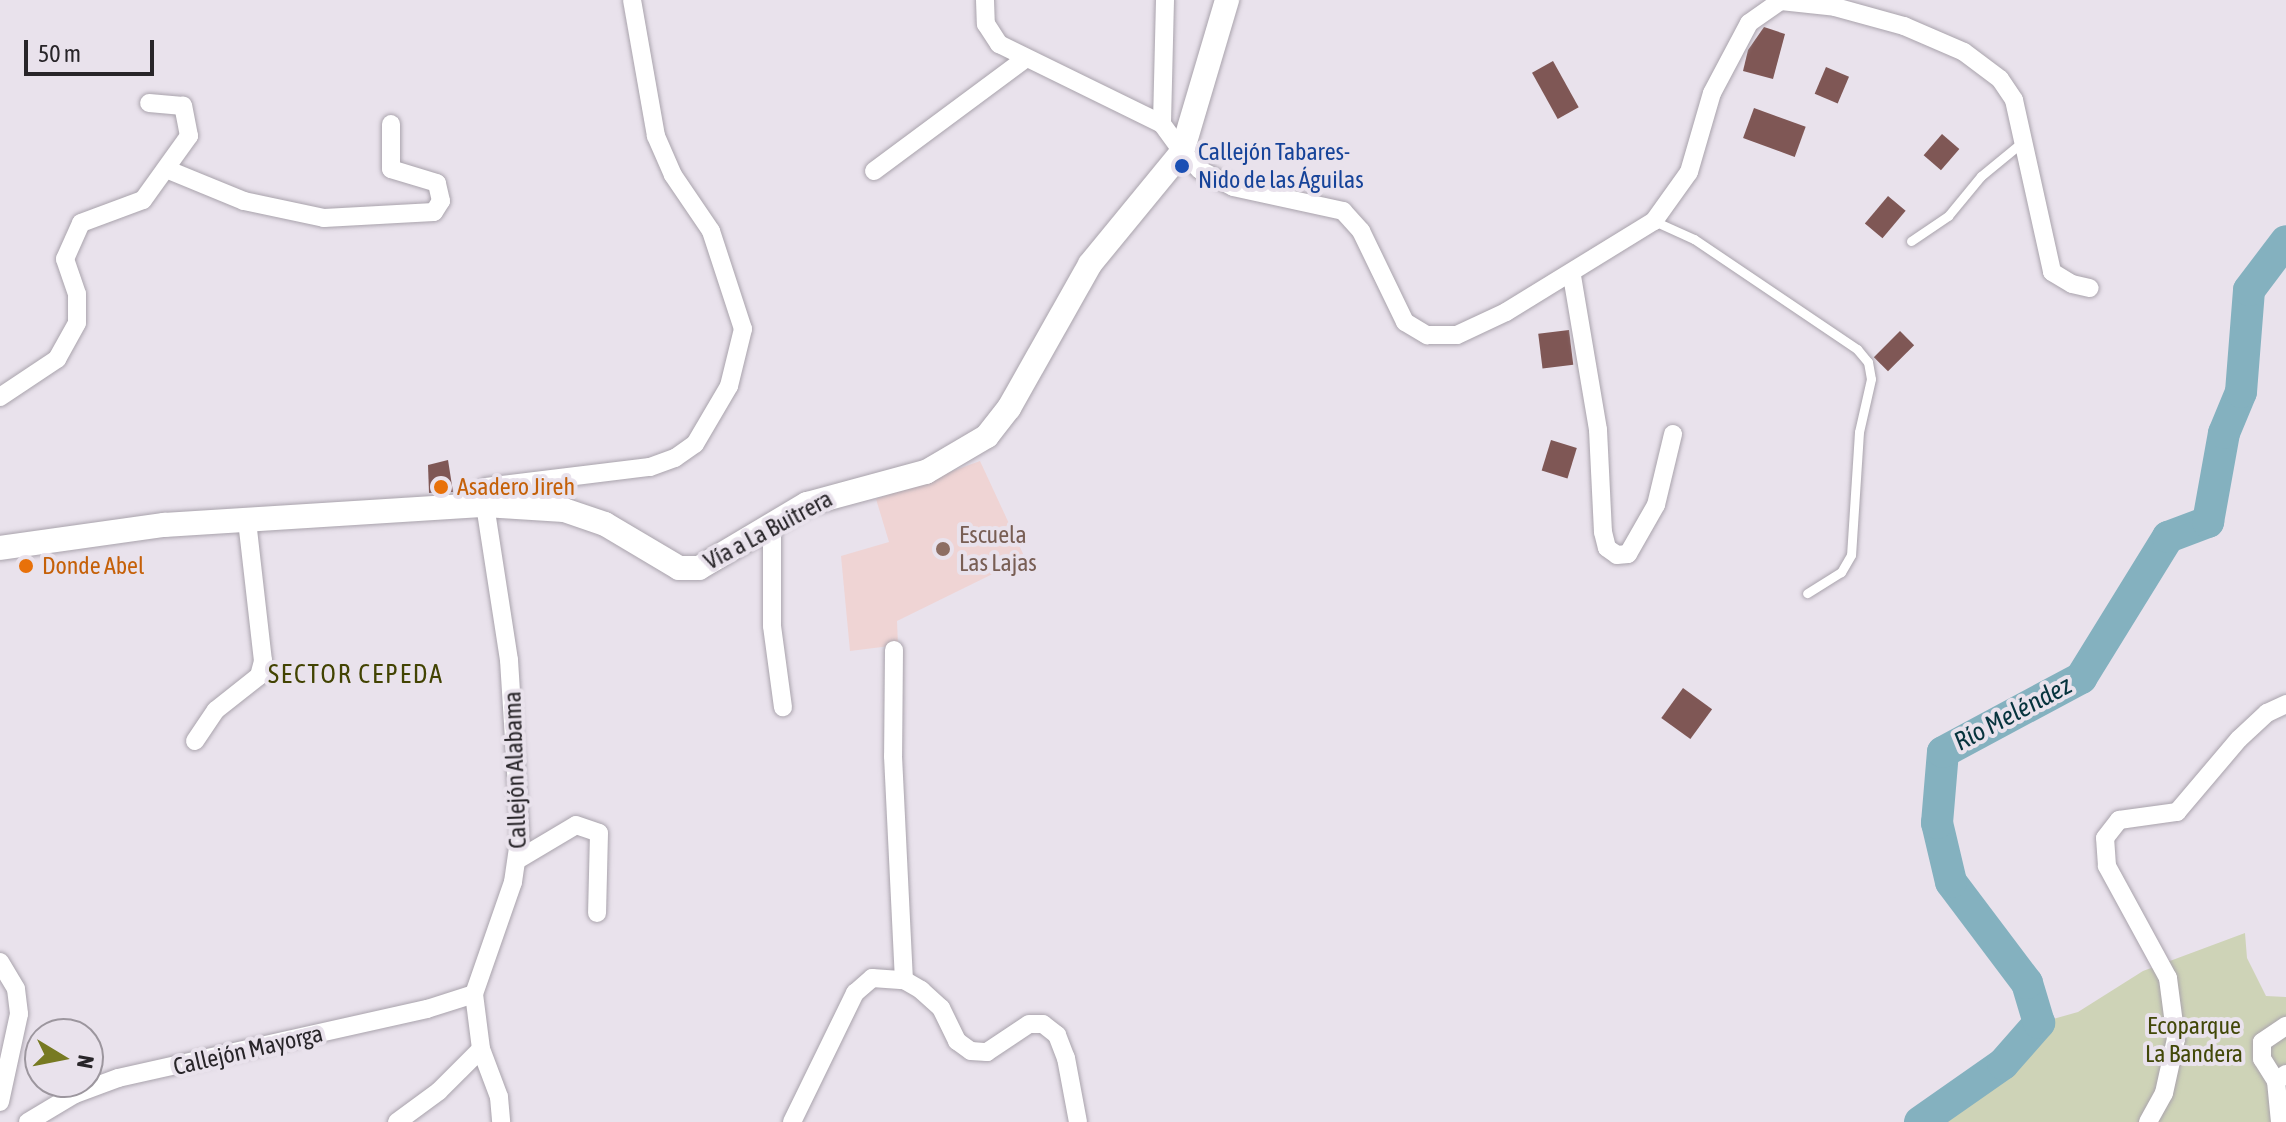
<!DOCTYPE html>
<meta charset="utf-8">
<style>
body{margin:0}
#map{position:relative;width:2286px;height:1122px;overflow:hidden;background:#e9e2ec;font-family:"Asap Condensed",sans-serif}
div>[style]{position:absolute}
.education>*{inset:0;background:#efd4d4}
.green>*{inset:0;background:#ced3b7}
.river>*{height:32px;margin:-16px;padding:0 16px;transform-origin:16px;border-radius:16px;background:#84b1bf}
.building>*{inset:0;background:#7f5755;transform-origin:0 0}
.roads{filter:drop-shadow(0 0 2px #a9a3ac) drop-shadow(0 0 2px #a9a3ac)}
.lane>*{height:9px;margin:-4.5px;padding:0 4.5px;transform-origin:4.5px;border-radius:4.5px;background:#fff}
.street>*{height:18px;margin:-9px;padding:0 9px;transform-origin:9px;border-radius:9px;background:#fff}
.secondary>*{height:24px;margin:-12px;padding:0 12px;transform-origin:12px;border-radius:12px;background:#fff}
.dots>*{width:22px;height:22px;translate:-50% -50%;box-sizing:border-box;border:4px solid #e9e2ec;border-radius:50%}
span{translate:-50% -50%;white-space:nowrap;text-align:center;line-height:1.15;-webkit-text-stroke:8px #e9e2ec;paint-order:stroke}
.transit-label{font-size:24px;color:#164399}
.left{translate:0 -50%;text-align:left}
.food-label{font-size:24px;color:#c56008}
.street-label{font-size:24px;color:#282529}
.education-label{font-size:24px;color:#785e54}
.park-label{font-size:24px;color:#424808}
.neighbourhood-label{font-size:26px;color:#424302;letter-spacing:2px}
.water-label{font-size:26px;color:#06333d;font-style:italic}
.north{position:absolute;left:24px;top:1018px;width:80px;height:80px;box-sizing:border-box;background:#e9e2ec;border:2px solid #9c969e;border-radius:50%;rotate:100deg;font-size:22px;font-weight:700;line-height:32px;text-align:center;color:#282529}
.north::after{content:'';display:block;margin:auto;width:28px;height:36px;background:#777a22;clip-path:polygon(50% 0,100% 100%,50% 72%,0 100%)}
.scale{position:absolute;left:24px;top:40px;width:130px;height:36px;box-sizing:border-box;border:4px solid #282529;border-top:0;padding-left:10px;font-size:24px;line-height:28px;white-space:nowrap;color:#282529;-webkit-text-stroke:6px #e9e2ec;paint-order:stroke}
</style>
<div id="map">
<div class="education">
<div style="clip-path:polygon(980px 461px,1025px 558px,897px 621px,898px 645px,850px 651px,841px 556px,889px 542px,876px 499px)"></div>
</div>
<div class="green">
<div style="clip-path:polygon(2245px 933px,2247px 958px,2266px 996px,2286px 997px,2286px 1122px,1920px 1122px,2003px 1064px,2039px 1023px,2078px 1012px,2143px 971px)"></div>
</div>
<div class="river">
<div style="left:1920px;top:1122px;width:101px;rotate:-34.9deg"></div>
<div style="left:2003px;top:1064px;width:55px;rotate:-48.7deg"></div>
<div style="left:2039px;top:1023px;width:42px;rotate:-106.7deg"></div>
<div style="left:2027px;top:983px;width:126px;rotate:-127deg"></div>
<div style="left:1951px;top:882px;width:61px;rotate:-103.3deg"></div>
<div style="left:1937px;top:823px;width:71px;rotate:-85.2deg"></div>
<div style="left:1943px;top:752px;width:157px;rotate:-28.2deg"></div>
<div style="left:2081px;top:678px;width:166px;rotate:-58.3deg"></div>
<div style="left:2168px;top:537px;width:43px;rotate:-20.6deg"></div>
<div style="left:2208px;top:522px;width:90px;rotate:-79.8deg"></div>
<div style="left:2224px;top:433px;width:44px;rotate:-67.5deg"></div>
<div style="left:2241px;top:392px;width:102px;rotate:-85.5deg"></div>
<div style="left:2249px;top:290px;width:61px;rotate:-52.9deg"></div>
</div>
<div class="building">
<div style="clip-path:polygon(1764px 27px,1785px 34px,1773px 79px,1743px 71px,1748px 50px)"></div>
<div style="left:1553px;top:61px;width:53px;height:24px;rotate:61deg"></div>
<div style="left:1826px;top:67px;width:25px;height:29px;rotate:23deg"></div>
<div style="left:1754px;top:108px;width:55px;height:32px;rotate:20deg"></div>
<div style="left:1942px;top:134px;width:23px;height:28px;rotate:41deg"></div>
<div style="left:1888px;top:196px;width:23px;height:36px;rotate:40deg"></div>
<div style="left:1569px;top:330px;width:35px;height:31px;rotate:83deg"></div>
<div style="left:1900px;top:331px;width:20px;height:37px;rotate:45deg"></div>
<div style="left:1551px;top:440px;width:27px;height:32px;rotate:17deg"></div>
<div style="clip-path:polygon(448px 460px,453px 492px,429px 493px,428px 465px)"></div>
<div style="left:1683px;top:688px;width:36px;height:37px;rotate:36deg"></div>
</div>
<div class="roads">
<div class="lane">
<div style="left:1654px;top:221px;width:44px;rotate:24.2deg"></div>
<div style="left:1694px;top:239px;width:197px;rotate:34deg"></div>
<div style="left:1857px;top:349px;width:17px;rotate:50deg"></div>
<div style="left:1868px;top:362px;width:17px;rotate:80deg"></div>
<div style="left:1871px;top:379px;width:54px;rotate:102.8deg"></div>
<div style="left:1859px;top:432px;width:123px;rotate:93.7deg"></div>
<div style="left:1851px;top:555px;width:20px;rotate:120deg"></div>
<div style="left:1841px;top:572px;width:40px;rotate:148deg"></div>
<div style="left:1911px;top:241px;width:45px;rotate:-34deg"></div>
<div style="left:1948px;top:216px;width:52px;rotate:-50.5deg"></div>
<div style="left:1981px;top:176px;width:50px;rotate:-39.4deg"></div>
</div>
<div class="street">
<div style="left:985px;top:0;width:24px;rotate:88deg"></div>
<div style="left:986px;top:24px;width:24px;rotate:57deg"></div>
<div style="left:999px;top:44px;width:182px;rotate:26.1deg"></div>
<div style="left:1165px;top:0;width:124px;rotate:91.4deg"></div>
<div style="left:1162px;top:124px;width:34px;rotate:54deg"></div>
<div style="left:1182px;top:152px;width:25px;rotate:45deg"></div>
<div style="left:1200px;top:170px;width:37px;rotate:27deg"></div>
<div style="left:1233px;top:187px;width:113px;rotate:12.3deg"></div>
<div style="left:1343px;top:211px;width:27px;rotate:48deg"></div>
<div style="left:1361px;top:231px;width:101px;rotate:64.2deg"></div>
<div style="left:1405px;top:322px;width:26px;rotate:31deg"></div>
<div style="left:1427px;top:335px;width:30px"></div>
<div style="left:1457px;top:335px;width:54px;rotate:-25.1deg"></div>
<div style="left:1506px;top:312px;width:174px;rotate:-31.6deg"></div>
<div style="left:1654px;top:221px;width:60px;rotate:-54.5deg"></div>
<div style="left:1689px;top:172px;width:82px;rotate:-73.8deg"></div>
<div style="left:1712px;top:93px;width:79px;rotate:-62.1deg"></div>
<div style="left:1749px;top:23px;width:39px;rotate:-35deg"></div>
<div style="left:1781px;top:1px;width:54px;rotate:6.3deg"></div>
<div style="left:1835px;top:7px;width:72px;rotate:15.4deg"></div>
<div style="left:1904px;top:26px;width:65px;rotate:23.4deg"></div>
<div style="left:1964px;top:52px;width:45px;rotate:36.9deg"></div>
<div style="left:2000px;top:79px;width:25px;rotate:56deg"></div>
<div style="left:2014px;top:100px;width:176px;rotate:77.5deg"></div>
<div style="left:2052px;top:272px;width:23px;rotate:31deg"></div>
<div style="left:2072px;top:284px;width:18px;rotate:13deg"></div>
<div style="left:166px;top:169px;width:84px;rotate:22.3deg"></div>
<div style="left:244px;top:201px;width:82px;rotate:12deg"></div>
<div style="left:324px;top:218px;width:110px;rotate:-3.1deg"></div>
<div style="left:434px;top:212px;width:13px;rotate:-58deg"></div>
<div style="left:441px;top:201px;width:18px;rotate:-103deg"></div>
<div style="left:437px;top:183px;width:48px;rotate:-163.1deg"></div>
<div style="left:391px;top:169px;width:45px;rotate:-90deg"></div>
<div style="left:874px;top:171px;width:188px;rotate:-36.6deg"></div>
<div style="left:1572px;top:276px;width:156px;rotate:80.4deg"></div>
<div style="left:1598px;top:430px;width:102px;rotate:87.2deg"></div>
<div style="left:1603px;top:532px;width:16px;rotate:76deg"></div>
<div style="left:1607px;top:548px;width:12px;rotate:35deg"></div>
<div style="left:1617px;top:555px;width:11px;rotate:-5deg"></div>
<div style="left:1628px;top:554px;width:56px;rotate:-60.3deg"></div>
<div style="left:1656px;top:505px;width:73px;rotate:-76.5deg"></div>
<div style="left:0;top:397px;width:69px;rotate:-33.7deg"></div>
<div style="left:57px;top:359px;width:41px;rotate:-60.9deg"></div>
<div style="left:77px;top:323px;width:29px;rotate:-90deg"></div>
<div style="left:77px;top:294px;width:37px;rotate:-109deg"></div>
<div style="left:65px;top:259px;width:39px;rotate:-66deg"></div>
<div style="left:81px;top:223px;width:66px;rotate:-20.4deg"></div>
<div style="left:143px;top:200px;width:79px;rotate:-54.3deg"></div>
<div style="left:189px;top:136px;width:31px;rotate:-101deg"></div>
<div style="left:183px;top:106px;width:34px;rotate:-175deg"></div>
<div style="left:454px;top:505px;width:37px;rotate:-29deg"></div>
<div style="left:486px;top:487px;width:165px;rotate:-7deg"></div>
<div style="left:650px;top:467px;width:27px;rotate:-20deg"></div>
<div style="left:675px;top:458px;width:24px;rotate:-35deg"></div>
<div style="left:695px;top:444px;width:67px;rotate:-59.6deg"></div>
<div style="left:729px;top:386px;width:59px;rotate:-76.2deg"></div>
<div style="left:743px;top:329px;width:103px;rotate:-108.1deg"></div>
<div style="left:711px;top:231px;width:68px;rotate:-124.2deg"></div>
<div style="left:673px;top:175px;width:43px;rotate:-113.6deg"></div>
<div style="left:656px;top:136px;width:138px;rotate:-100deg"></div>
<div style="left:485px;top:505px;width:157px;rotate:81.2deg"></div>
<div style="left:509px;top:660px;width:174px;rotate:86.4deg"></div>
<div style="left:520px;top:834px;width:49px;rotate:98.3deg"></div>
<div style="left:513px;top:882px;width:119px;rotate:109.2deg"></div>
<div style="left:474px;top:994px;width:55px;rotate:82.7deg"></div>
<div style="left:481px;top:1049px;width:51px;rotate:69.4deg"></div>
<div style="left:499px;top:1097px;width:25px;rotate:85deg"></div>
<div style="left:772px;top:526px;width:100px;rotate:90deg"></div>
<div style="left:772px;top:626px;width:82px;rotate:82.3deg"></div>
<div style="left:894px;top:650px;width:106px;rotate:90.5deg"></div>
<div style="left:893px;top:756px;width:224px;rotate:87.2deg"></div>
<div style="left:195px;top:741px;width:37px;rotate:-56deg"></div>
<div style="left:216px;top:710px;width:55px;rotate:-38.3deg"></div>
<div style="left:259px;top:676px;width:16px;rotate:-75deg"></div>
<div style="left:263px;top:661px;width:142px;rotate:-96.5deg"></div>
<div style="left:519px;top:859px;width:66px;rotate:-30.8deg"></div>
<div style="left:576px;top:825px;width:24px;rotate:19deg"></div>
<div style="left:599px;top:833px;width:80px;rotate:91.4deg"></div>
<div style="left:0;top:962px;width:31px;rotate:59deg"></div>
<div style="left:16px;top:989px;width:25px;rotate:83deg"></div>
<div style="left:19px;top:1014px;width:90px;rotate:102.2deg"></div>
<div style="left:2276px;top:1081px;width:26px;rotate:-122deg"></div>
<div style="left:2262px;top:1059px;width:17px;rotate:-90deg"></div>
<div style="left:2262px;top:1042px;width:29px;rotate:-34deg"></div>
<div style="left:28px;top:1122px;width:55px;rotate:-30.8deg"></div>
<div style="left:75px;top:1094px;width:46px;rotate:-20.4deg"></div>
<div style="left:118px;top:1078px;width:317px;rotate:-12.6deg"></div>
<div style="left:427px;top:1009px;width:49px;rotate:-17.7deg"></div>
<div style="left:397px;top:1122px;width:52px;rotate:-36.4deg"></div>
<div style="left:439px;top:1091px;width:59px;rotate:-45deg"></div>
<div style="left:792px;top:1122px;width:144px;rotate:-64deg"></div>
<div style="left:855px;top:993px;width:23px;rotate:-41deg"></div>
<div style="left:872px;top:978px;width:32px;rotate:4deg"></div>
<div style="left:904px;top:980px;width:20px;rotate:30deg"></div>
<div style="left:921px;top:990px;width:27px;rotate:42deg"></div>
<div style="left:941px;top:1008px;width:37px;rotate:64deg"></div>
<div style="left:957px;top:1041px;width:17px;rotate:36deg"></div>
<div style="left:971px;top:1051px;width:16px;rotate:4deg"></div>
<div style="left:987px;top:1052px;width:50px;rotate:-33.7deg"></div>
<div style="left:1029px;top:1024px;width:14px"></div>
<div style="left:1043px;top:1024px;width:18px;rotate:38deg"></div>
<div style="left:1057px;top:1035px;width:25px;rotate:69deg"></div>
<div style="left:1066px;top:1058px;width:65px;rotate:79.4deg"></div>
<div style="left:2148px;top:1122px;width:33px;rotate:-61deg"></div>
<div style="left:2164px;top:1093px;width:55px;rotate:-77.5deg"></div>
<div style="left:2176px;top:1039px;width:62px;rotate:-97.5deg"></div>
<div style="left:2168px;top:978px;width:128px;rotate:-118.6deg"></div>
<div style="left:2107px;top:866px;width:28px;rotate:-94deg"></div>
<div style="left:2105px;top:838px;width:23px;rotate:-52deg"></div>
<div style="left:2119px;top:820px;width:59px;rotate:-7.9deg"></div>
<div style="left:2177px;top:812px;width:96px;rotate:-49.7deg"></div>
<div style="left:2239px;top:739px;width:38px;rotate:-43deg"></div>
<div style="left:2267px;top:713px;width:21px;rotate:-25deg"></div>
<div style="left:2280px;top:1122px;width:41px;rotate:-95.6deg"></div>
<div style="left:2276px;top:1081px;width:12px;rotate:-35deg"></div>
</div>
<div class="secondary">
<div style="left:0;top:548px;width:166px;rotate:-8deg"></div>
<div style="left:164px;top:525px;width:322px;rotate:-3.6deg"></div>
<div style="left:485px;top:505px;width:79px;rotate:3.6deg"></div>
<div style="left:564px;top:510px;width:43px;rotate:18.9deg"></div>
<div style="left:605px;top:524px;width:86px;rotate:30.7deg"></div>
<div style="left:679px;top:568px;width:20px"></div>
<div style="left:699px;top:568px;width:126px;rotate:-30.7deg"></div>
<div style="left:807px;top:504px;width:123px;rotate:-15.1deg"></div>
<div style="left:926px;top:472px;width:71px;rotate:-30.5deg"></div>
<div style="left:987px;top:436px;width:36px;rotate:-52deg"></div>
<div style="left:1009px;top:408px;width:165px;rotate:-60.6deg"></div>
<div style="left:1090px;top:264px;width:145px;rotate:-50.6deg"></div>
<div style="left:1182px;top:152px;width:159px;rotate:-73.5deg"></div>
</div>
</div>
<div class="dots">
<div style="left:1182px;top:166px;background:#1a4fb4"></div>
<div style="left:441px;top:487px;background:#e8710a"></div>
<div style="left:943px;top:549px;background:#8d6e63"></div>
<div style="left:26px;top:566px;background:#e8710a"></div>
</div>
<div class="transit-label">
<span class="left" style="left:1198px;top:166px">Callejón Tabares-<br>Nido de las Águilas</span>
</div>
<div class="food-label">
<span class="left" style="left:457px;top:487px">Asadero Jireh</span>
<span class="left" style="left:42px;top:566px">Donde Abel</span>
</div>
<div class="street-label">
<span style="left:768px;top:530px;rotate:-28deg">Vía a La Buitrera</span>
<span style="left:515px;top:770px;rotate:-92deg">Callejón Alabama</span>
<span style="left:248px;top:1050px;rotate:-13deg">Callejón Mayorga</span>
</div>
<div class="education-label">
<span class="left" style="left:959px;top:549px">Escuela<br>Las Lajas</span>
</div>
<div class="park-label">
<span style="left:2194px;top:1040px">Ecoparque<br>La Bandera</span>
</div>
<div class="neighbourhood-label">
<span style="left:356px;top:675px">SECTOR CEPEDA</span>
</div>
<div class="water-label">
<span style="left:2013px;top:714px;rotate:-28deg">Río Meléndez</span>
</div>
<div class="north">N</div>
<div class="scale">50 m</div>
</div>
